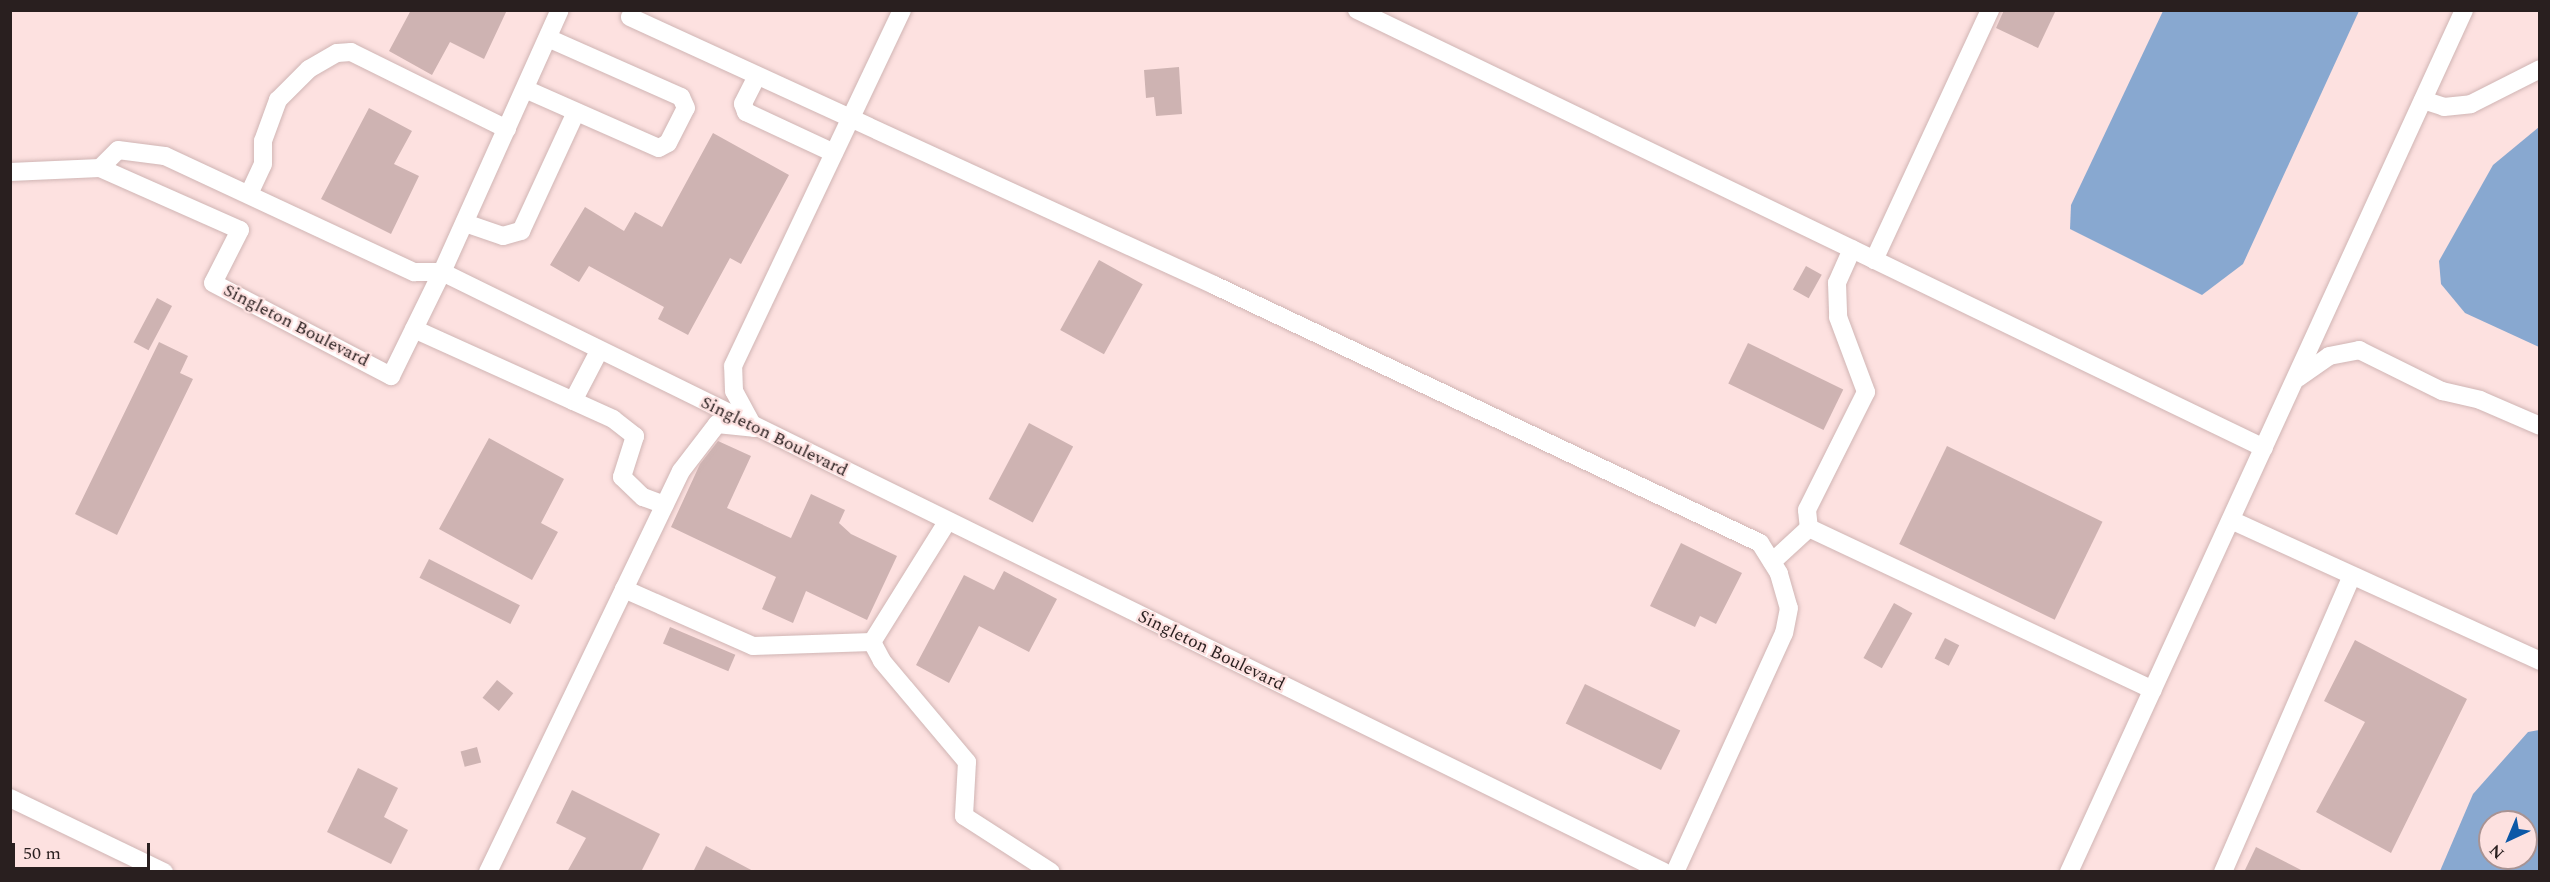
<!DOCTYPE html>
<style>
body{margin:0}
#map{position:relative;width:2550px;height:882px;overflow:hidden;background:#fde1e0;font-family:Spectral,serif}
div>[style]{position:absolute}
.water>*{inset:0;background:#88a8d0}
.building>*{inset:0;background:#ceb3b2;transform-origin:0 0}
.roads{filter:drop-shadow(0 0 2px #d0b5b4) drop-shadow(0 0 2px #d0b5b4)}
.minor>*{height:18px;margin:-9px;padding:0 9px;transform-origin:9px;border-radius:9px;background:#fff}
span{translate:-50% -50%;white-space:nowrap;text-align:center;line-height:1.15;-webkit-text-stroke:4.5px #fde1e0;paint-order:stroke}
.street-label{font-size:18px;color:#291f1f}
.frame{position:absolute;inset:0;border:12px solid #291f1f;pointer-events:none}
.north{position:absolute;left:2478px;top:810px;width:60px;height:60px;box-sizing:border-box;background:#fde1e0;border:2px solid #a89393;border-radius:50%;rotate:224deg;font-size:16px;font-weight:700;line-height:24px;text-align:center;color:#291f1f}
.north::after{content:'';display:block;margin:auto;width:21px;height:27px;background:#0c58a7;clip-path:polygon(50% 0,100% 100%,50% 72%,0 100%)}
.scale{position:absolute;left:12px;top:843px;width:138px;height:27px;box-sizing:border-box;border:3px solid #291f1f;border-top:0;padding-left:8px;font-size:18px;line-height:21px;white-space:nowrap;color:#291f1f;-webkit-text-stroke:4px #fde1e0;paint-order:stroke}
</style>
<div id="map">
<div class="water">
<div style="clip-path:polygon(2163px 11px,2359px 11px,2243px 264px,2202px 295px,2070px 229px,2071px 205px)"></div>
<div style="clip-path:polygon(2539px 127px,2539px 347px,2465px 313px,2441px 284px,2439px 261px,2493px 165px)"></div>
<div style="clip-path:polygon(evenodd,2539px 730px,2539px 871px,2440px 871px,2473px 794px,2528px 732px,2539px 730px,2490px 822px,2526px 822px,2526px 858px,2490px 858px,2490px 822px)"></div>
</div>
<div class="building">
<div style="clip-path:polygon(411px 10px,507px 10px,484px 59px,450px 42px,432px 75px,389px 51px)"></div>
<div style="clip-path:polygon(2004px 10px,2056px 10px,2038px 48px,1996px 28px)"></div>
<div style="clip-path:polygon(1179px 67px,1182px 114px,1156px 116px,1154px 97px,1146px 98px,1144px 70px)"></div>
<div style="clip-path:polygon(369px 108px,412px 131px,394px 164px,419px 176px,391px 234px,321px 199px)"></div>
<div style="clip-path:polygon(713px 133px,789px 175px,741px 264px,730px 258px,688px 335px,658px 319px,664px 307px,589px 266px,579px 282px,550px 265px,585px 207px,624px 231px,635px 212px,662px 227px)"></div>
<div style="left:1099px;top:260px;width:50px;height:80px;rotate:29deg"></div>
<div style="left:1806px;top:266px;width:18px;height:27px;rotate:29deg"></div>
<div style="left:157px;top:298px;width:17px;height:50px;rotate:28deg"></div>
<div style="clip-path:polygon(159px 342px,188px 356px,180px 373px,193px 379px,117px 535px,75px 514px)"></div>
<div style="left:1748px;top:343px;width:106px;height:45px;rotate:26deg"></div>
<div style="left:1029px;top:423px;width:50px;height:86px;rotate:28deg"></div>
<div style="clip-path:polygon(489px 438px,564px 479px,541px 523px,558px 532px,532px 580px,439px 529px)"></div>
<div style="clip-path:polygon(718px 441px,751px 456px,727px 508px,791px 538px,811px 494px,845px 510px,839px 523px,851px 534px,897px 556px,867px 620px,806px 591px,793px 623px,762px 609px,776px 577px,671px 527px,700px 464px)"></div>
<div style="left:1947px;top:446px;width:173px;height:109px;rotate:26deg"></div>
<div style="clip-path:polygon(1681px 543px,1742px 573px,1716px 624px,1700px 616px,1695px 627px,1650px 606px)"></div>
<div style="left:429px;top:559px;width:102px;height:21px;rotate:27deg"></div>
<div style="clip-path:polygon(1004px 571px,1057px 599px,1029px 652px,979px 626px,949px 683px,916px 665px,964px 575px,994px 590px)"></div>
<div style="left:1894px;top:603px;width:21px;height:63px;rotate:29deg"></div>
<div style="left:670px;top:627px;width:71px;height:18px;rotate:23deg"></div>
<div style="left:1945px;top:638px;width:16px;height:23px;rotate:27deg"></div>
<div style="clip-path:polygon(2355px 640px,2467px 699px,2391px 853px,2316px 812px,2365px 722px,2324px 701px)"></div>
<div style="left:497px;top:680px;width:21px;height:23px;rotate:39deg"></div>
<div style="left:1585px;top:684px;width:106px;height:44px;rotate:26deg"></div>
<div style="left:477px;top:747px;width:16px;height:17px;rotate:75deg"></div>
<div style="clip-path:polygon(358px 768px,398px 788px,384px 817px,408px 830px,391px 864px,327px 832px)"></div>
<div style="clip-path:polygon(572px 790px,660px 834px,641px 872px,567px 872px,586px 838px,556px 823px)"></div>
<div style="clip-path:polygon(706px 846px,755px 872px,693px 872px)"></div>
<div style="clip-path:polygon(2256px 847px,2305px 872px,2244px 872px)"></div>
</div>
<div class="roads">
<div class="minor">
<div style="left:1357px;top:10px;width:1007px;rotate:25.78deg"></div>
<div style="left:630px;top:17px;width:643px;rotate:24.65deg"></div>
<div style="left:1214px;top:285px;width:604px;rotate:25.29deg"></div>
<div style="left:1760px;top:543px;width:36px;rotate:58deg"></div>
<div style="left:1779px;top:574px;width:35px;rotate:74deg"></div>
<div style="left:1789px;top:608px;width:25px;rotate:101deg"></div>
<div style="left:1784px;top:633px;width:263px;rotate:114.5deg"></div>
<div style="left:757px;top:76px;width:31px;rotate:117deg"></div>
<div style="left:743px;top:104px;width:9px;rotate:69deg"></div>
<div style="left:746px;top:112px;width:97px;rotate:25deg"></div>
<div style="left:525px;top:89px;width:146px;rotate:23.8deg"></div>
<div style="left:659px;top:148px;width:10px;rotate:-29deg"></div>
<div style="left:668px;top:143px;width:39px;rotate:-63deg"></div>
<div style="left:686px;top:108px;width:12px;rotate:-114deg"></div>
<div style="left:681px;top:97px;width:145px;rotate:-156.1deg"></div>
<div style="left:2423px;top:100px;width:22px;rotate:18deg"></div>
<div style="left:2444px;top:107px;width:27px;rotate:-6deg"></div>
<div style="left:2471px;top:104px;width:77px;rotate:-26.9deg"></div>
<div style="left:100px;top:168px;width:25px;rotate:-45deg"></div>
<div style="left:118px;top:150px;width:47px;rotate:7.3deg"></div>
<div style="left:165px;top:156px;width:275px;rotate:25deg"></div>
<div style="left:414px;top:272px;width:28px"></div>
<div style="left:442px;top:272px;width:287px;rotate:-65.8deg"></div>
<div style="left:10px;top:172px;width:90px;rotate:-2.5deg"></div>
<div style="left:100px;top:168px;width:153px;rotate:23.9deg"></div>
<div style="left:240px;top:230px;width:59px;rotate:117deg"></div>
<div style="left:213px;top:283px;width:201px;rotate:27.6deg"></div>
<div style="left:391px;top:376px;width:116px;rotate:-63.9deg"></div>
<div style="left:442px;top:272px;width:1361px;rotate:26.15deg"></div>
<div style="left:249px;top:194px;width:33px;rotate:-65deg"></div>
<div style="left:263px;top:164px;width:23px;rotate:-90deg"></div>
<div style="left:263px;top:141px;width:44px;rotate:-69.9deg"></div>
<div style="left:278px;top:100px;width:44px;rotate:-45deg"></div>
<div style="left:309px;top:69px;width:32px;rotate:-30deg"></div>
<div style="left:337px;top:53px;width:14px;rotate:-4deg"></div>
<div style="left:351px;top:52px;width:174px;rotate:26.3deg"></div>
<div style="left:465px;top:223px;width:40px;rotate:18.9deg"></div>
<div style="left:503px;top:236px;width:19px;rotate:-16deg"></div>
<div style="left:521px;top:231px;width:131px;rotate:-65.2deg"></div>
<div style="left:1852px;top:249px;width:37px;rotate:114deg"></div>
<div style="left:1837px;top:283px;width:34px;rotate:88deg"></div>
<div style="left:1838px;top:317px;width:80px;rotate:69.5deg"></div>
<div style="left:1866px;top:392px;width:132px;rotate:116.6deg"></div>
<div style="left:1807px;top:510px;width:18px;rotate:84deg"></div>
<div style="left:1809px;top:528px;width:380px;rotate:25.2deg"></div>
<div style="left:1874px;top:260px;width:276px;rotate:-65.1deg"></div>
<div style="left:414px;top:329px;width:218px;rotate:24.3deg"></div>
<div style="left:613px;top:419px;width:28px;rotate:38deg"></div>
<div style="left:635px;top:436px;width:43px;rotate:107.6deg"></div>
<div style="left:622px;top:477px;width:29px;rotate:44deg"></div>
<div style="left:643px;top:497px;width:23px;rotate:20deg"></div>
<div style="left:2298px;top:378px;width:38px;rotate:-35deg"></div>
<div style="left:2329px;top:356px;width:31px;rotate:-11deg"></div>
<div style="left:2359px;top:350px;width:93px;rotate:26.3deg"></div>
<div style="left:2442px;top:391px;width:39px;rotate:13deg"></div>
<div style="left:2480px;top:400px;width:65px;rotate:23.4deg"></div>
<div style="left:573px;top:401px;width:56px;rotate:-62.5deg"></div>
<div style="left:2231px;top:520px;width:340px;rotate:24.5deg"></div>
<div style="left:947px;top:522px;width:142px;rotate:122deg"></div>
<div style="left:872px;top:642px;width:21px;rotate:62deg"></div>
<div style="left:882px;top:661px;width:132px;rotate:49.9deg"></div>
<div style="left:967px;top:762px;width:54px;rotate:93.2deg"></div>
<div style="left:964px;top:816px;width:103px;rotate:32.8deg"></div>
<div style="left:1772px;top:562px;width:50px;rotate:-42.6deg"></div>
<div style="left:624px;top:589px;width:141px;rotate:23.8deg"></div>
<div style="left:753px;top:646px;width:119px;rotate:-1.9deg"></div>
<div style="left:10px;top:798px;width:171px;rotate:25.7deg"></div>
<div style="left:488px;top:872px;width:445px;rotate:-64.3deg"></div>
<div style="left:681px;top:471px;width:59px;rotate:-52.5deg"></div>
<div style="left:717px;top:424px;width:37px;rotate:6deg"></div>
<div style="left:754px;top:428px;width:42px;rotate:-118.4deg"></div>
<div style="left:734px;top:391px;width:25px;rotate:-92deg"></div>
<div style="left:733px;top:366px;width:394px;rotate:-64.6deg"></div>
<div style="left:2069px;top:872px;width:948px;rotate:-65.38deg"></div>
<div style="left:2223px;top:872px;width:323px;rotate:-66.5deg"></div>
</div>
</div>
<div class="street-label">
<span style="left:296px;top:326px;rotate:27deg">Singleton Boulevard</span>
<span style="left:774px;top:437px;rotate:26deg">Singleton Boulevard</span>
<span style="left:1211px;top:651px;rotate:26deg">Singleton Boulevard</span>
</div>
<div class="frame"></div>
<div class="north">N</div>
<div class="scale">50 m</div>
</div>
